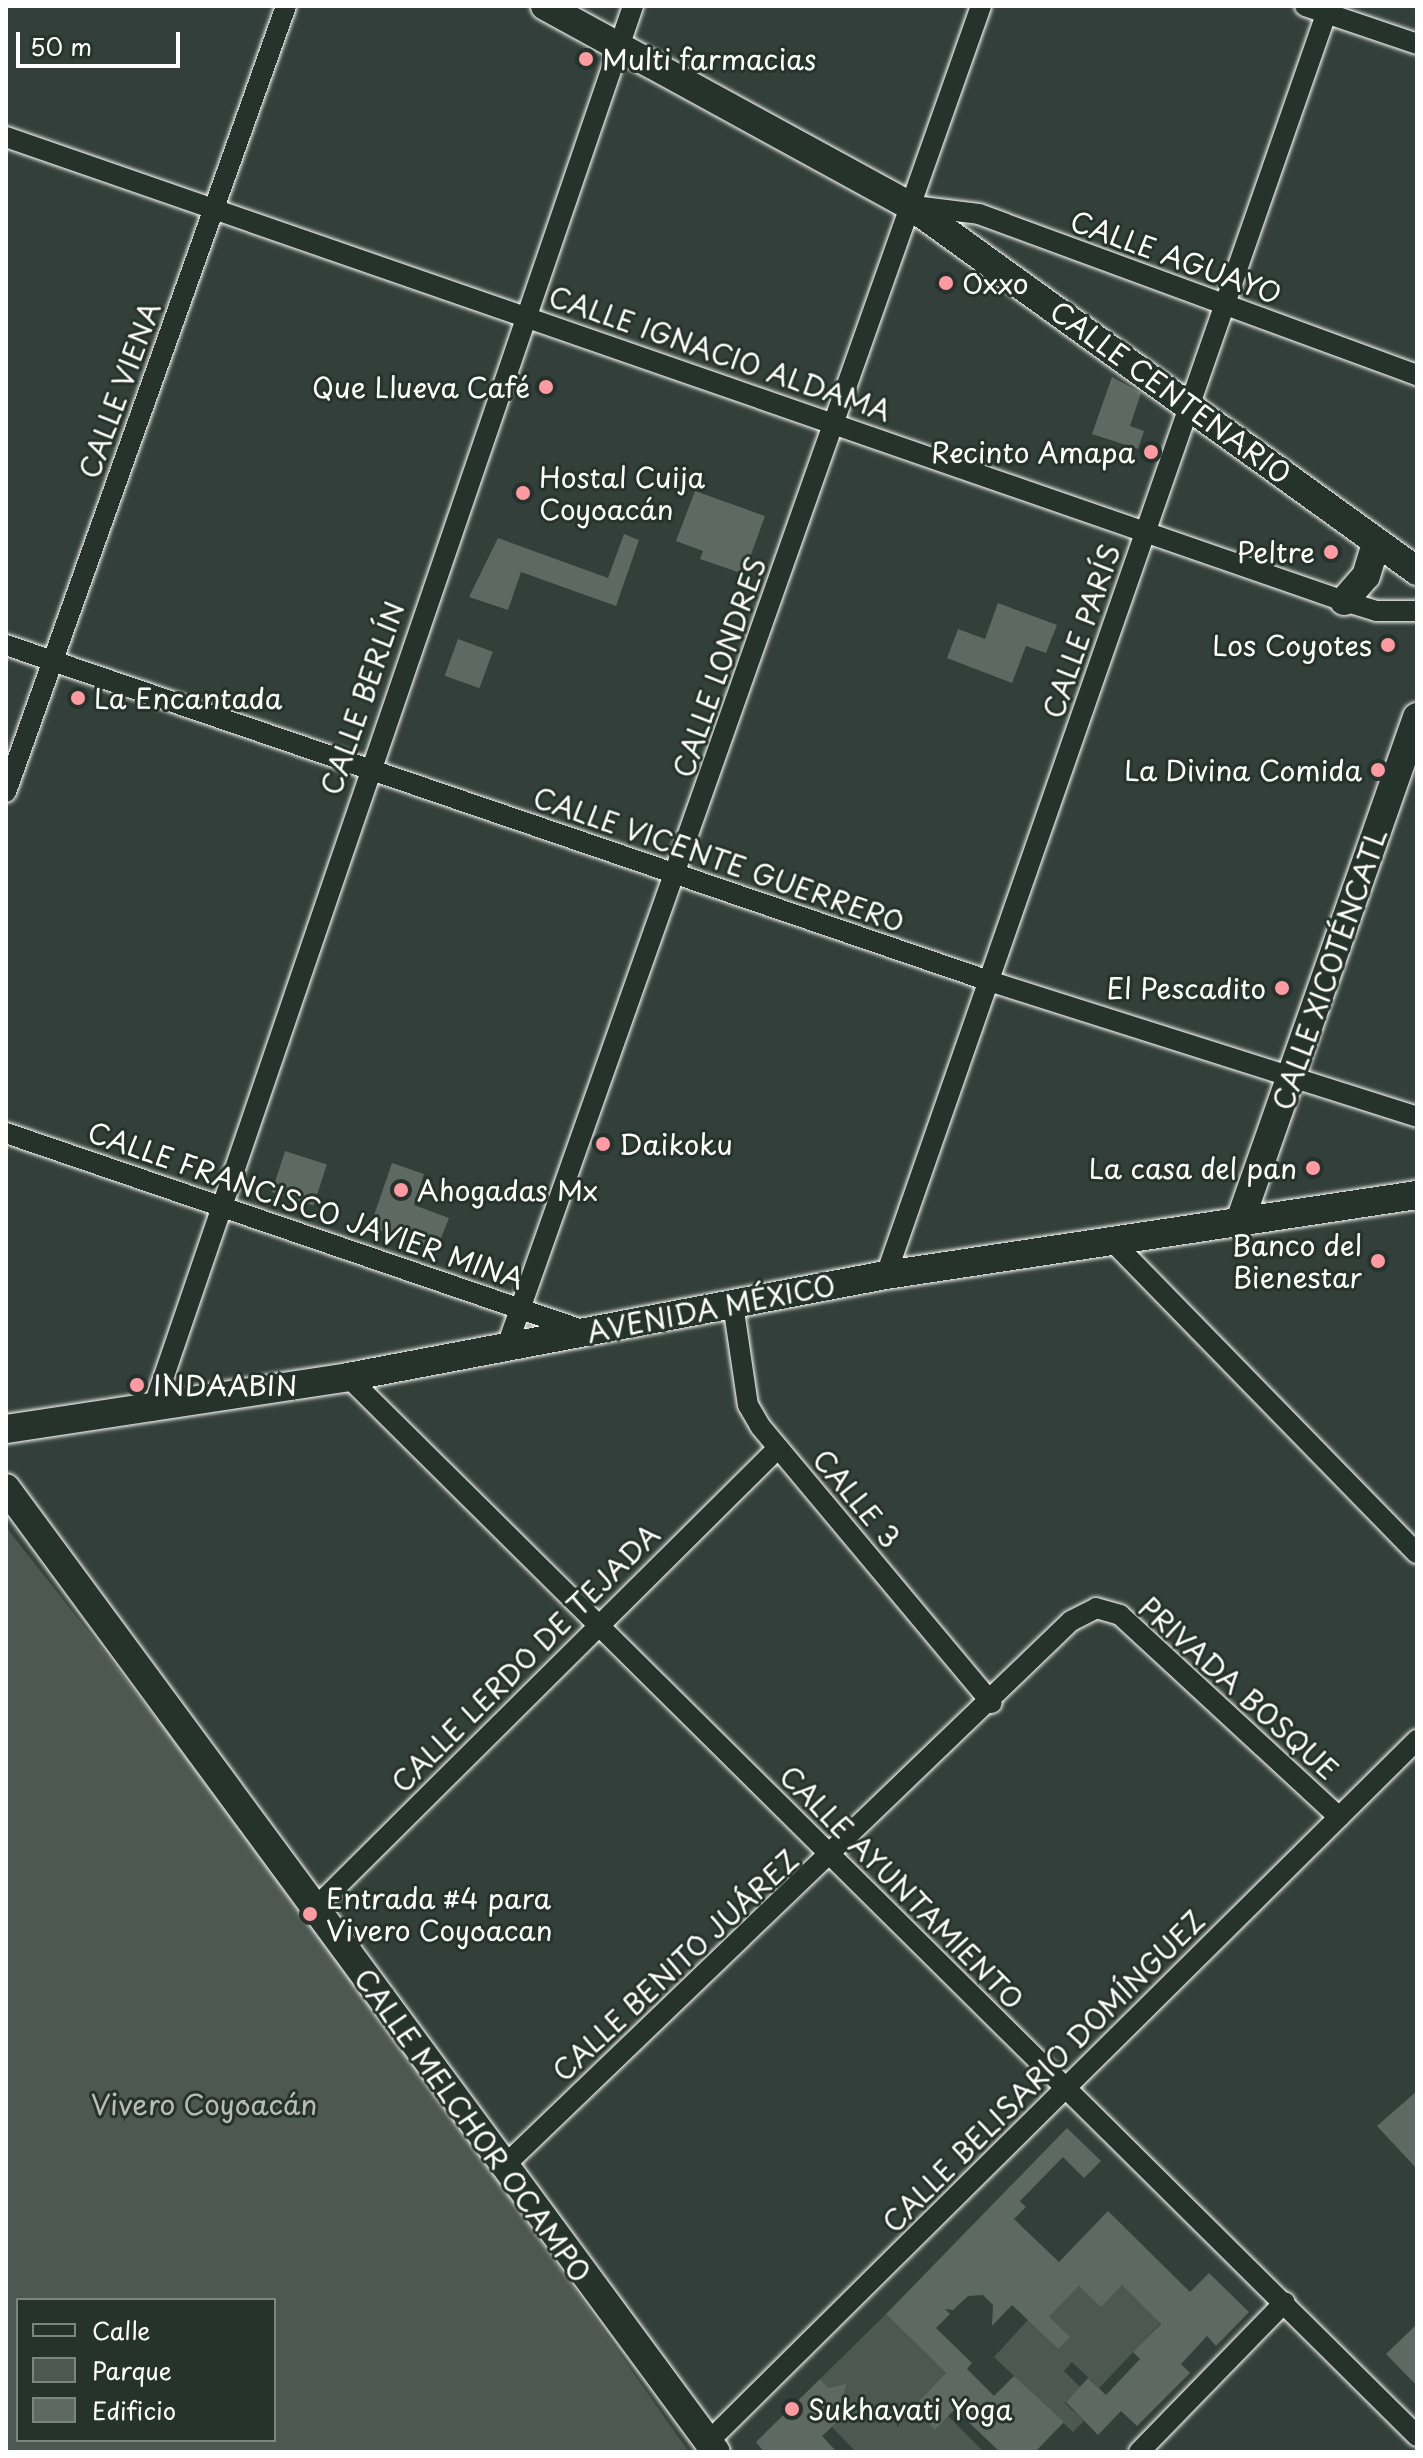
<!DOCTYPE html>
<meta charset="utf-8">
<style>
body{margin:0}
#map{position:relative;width:1423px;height:2458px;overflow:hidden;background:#333f3a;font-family:"Playpen Sans",sans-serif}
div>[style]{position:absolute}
.green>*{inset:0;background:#4d5853}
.building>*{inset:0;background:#5f6964;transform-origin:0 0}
.roads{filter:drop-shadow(0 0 2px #fff) drop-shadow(0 0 2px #fff)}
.street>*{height:20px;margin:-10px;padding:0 10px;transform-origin:10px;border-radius:10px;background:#26332d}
.secondary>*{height:28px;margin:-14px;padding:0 14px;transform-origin:14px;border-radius:14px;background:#26332d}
.dots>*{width:22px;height:22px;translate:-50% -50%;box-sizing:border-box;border:4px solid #26332d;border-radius:50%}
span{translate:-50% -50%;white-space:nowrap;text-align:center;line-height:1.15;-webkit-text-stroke:6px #26332d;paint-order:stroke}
.poi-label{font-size:28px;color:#fff}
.left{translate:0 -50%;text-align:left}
.right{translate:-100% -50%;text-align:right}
.street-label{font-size:28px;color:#fff}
.park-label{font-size:28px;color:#b8bcba}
.frame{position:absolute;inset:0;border:8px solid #fff;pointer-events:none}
.legend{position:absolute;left:16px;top:2298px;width:260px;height:144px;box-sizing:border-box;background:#26332d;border:2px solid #7d8581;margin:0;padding:10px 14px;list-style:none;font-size:24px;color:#fff}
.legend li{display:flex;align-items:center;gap:16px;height:40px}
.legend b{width:40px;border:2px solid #7d8581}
.scale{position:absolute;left:16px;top:32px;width:164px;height:36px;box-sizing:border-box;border:4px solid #fff;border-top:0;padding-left:10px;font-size:24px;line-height:28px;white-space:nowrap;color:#fff;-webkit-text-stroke:6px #26332d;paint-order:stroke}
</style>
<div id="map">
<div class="green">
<div style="clip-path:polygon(evenodd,6px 1527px,310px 1914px,689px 2452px,6px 2452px,6px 1527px,18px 2300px,274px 2300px,274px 2440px,18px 2440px,18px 2300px)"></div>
<div style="clip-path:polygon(1122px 2285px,1161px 2323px,1099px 2388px,1072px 2362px,1064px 2371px,1080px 2387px,1065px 2403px,1084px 2421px,1073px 2432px,994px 2357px,1028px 2320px,1058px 2349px,1049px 2317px,1079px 2286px)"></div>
<div style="clip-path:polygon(886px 2314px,946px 2373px,912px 2408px,935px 2430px,948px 2416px,984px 2452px,856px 2452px,832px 2427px,840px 2386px,831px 2390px,820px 2379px)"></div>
</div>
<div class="building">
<div style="clip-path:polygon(1112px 377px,1141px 393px,1130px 426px,1144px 431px,1138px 449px,1092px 434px)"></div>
<div style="clip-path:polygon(695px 491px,765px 516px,744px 574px,700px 559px,703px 551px,676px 541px)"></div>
<div style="clip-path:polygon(624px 534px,639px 540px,616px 606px,521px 572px,508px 610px,469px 597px,498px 538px,608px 578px)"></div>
<div style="clip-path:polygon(998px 603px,1057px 625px,1046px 653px,1026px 646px,1012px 683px,947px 658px,958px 629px,985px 639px)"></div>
<div style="left:458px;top:639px;width:37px;height:39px;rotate:20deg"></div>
<div style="left:285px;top:1151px;width:44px;height:43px;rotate:18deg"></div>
<div style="clip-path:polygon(392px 1163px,424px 1174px,414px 1205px,449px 1218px,436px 1251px,370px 1227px)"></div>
<div style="clip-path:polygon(1417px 2091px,1417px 2169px,1377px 2126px)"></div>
<div style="clip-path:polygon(1067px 2128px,1101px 2161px,1084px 2178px,1063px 2157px,1020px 2201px,1026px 2207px,1014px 2219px,1059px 2262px,1108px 2211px,1190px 2292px,1209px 2273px,1249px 2312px,1216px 2346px,1207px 2336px,1181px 2364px,1190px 2373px,1137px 2426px,1121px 2411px,1098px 2435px,1066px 2402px,1088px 2378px,1106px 2395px,1140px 2359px,1133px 2352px,1161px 2324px,1122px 2285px,1101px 2307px,1079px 2286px,1049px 2317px,1070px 2337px,1058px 2349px,1012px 2305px,992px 2326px,993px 2305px,983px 2295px,968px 2296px,953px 2310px,945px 2309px,950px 2314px,936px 2328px,972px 2363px,967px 2369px,994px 2396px,1014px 2376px,1064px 2422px,1035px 2452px,1000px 2452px,955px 2409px,935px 2430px,912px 2408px,946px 2373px,886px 2314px)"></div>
<div style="clip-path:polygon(1417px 2324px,1417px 2386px,1386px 2354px)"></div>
<div style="clip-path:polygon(820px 2379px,829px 2388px,846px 2384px,842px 2401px,850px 2410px,822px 2436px,837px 2452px,764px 2452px,756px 2442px)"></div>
</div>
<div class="roads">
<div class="street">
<div style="left:1305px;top:6px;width:118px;rotate:18.7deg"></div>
<div style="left:6px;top:137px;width:1416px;rotate:19.13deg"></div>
<div style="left:1344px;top:601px;width:34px;rotate:17deg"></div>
<div style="left:1376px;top:611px;width:41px"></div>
<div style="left:914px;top:206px;width:65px;rotate:7deg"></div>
<div style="left:979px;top:214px;width:467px;rotate:20.2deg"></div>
<div style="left:6px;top:645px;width:1039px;rotate:18.87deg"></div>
<div style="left:989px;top:981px;width:449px;rotate:17.6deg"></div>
<div style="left:6px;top:792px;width:834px;rotate:-70.39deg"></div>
<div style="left:6px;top:1133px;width:612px;rotate:18.88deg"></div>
<div style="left:1113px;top:1242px;width:435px;rotate:45.7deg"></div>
<div style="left:886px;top:1275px;width:1344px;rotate:-70.76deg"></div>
<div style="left:733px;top:1304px;width:102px;rotate:81.6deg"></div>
<div style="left:748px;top:1405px;width:24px;rotate:60deg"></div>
<div style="left:760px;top:1426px;width:361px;rotate:50.1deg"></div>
<div style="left:507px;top:1346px;width:1421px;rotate:-70.52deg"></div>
<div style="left:348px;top:1377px;width:1505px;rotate:44.73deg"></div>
<div style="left:152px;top:1411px;width:1485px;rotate:-71.1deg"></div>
<div style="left:314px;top:1909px;width:654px;rotate:-44.81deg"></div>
<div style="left:503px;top:2167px;width:788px;rotate:-43.87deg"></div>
<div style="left:1071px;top:1621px;width:28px;rotate:-27deg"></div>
<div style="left:1096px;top:1608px;width:25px;rotate:16deg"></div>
<div style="left:1120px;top:1615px;width:298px;rotate:42.7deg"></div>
<div style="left:708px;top:2442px;width:998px;rotate:-44.72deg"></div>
<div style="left:1139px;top:2452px;width:209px;rotate:-45.8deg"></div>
</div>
<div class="secondary">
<div style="left:545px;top:6px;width:417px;rotate:28.7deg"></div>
<div style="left:911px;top:206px;width:624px;rotate:35.8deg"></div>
<div style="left:1344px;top:601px;width:33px;rotate:-49deg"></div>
<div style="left:1366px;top:576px;width:34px;rotate:-73deg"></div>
<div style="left:1240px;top:1221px;width:534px;rotate:-70.65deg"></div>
<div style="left:6px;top:1429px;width:346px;rotate:-8.6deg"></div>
<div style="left:348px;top:1377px;width:548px;rotate:-10.74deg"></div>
<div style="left:886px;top:1275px;width:537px;rotate:-8.57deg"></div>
<div style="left:6px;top:1488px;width:1197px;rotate:53.63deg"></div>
</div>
</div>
<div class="dots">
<div style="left:586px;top:59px;background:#ff9aa2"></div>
<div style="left:946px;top:283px;background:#ff9aa2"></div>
<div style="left:546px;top:387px;background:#ff9aa2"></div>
<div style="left:1151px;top:452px;background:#ff9aa2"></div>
<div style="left:523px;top:493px;background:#ff9aa2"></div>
<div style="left:1331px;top:552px;background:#ff9aa2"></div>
<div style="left:1388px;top:645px;background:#ff9aa2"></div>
<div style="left:78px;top:698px;background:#ff9aa2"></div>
<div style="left:1378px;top:770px;background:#ff9aa2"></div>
<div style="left:1282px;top:988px;background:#ff9aa2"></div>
<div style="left:603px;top:1144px;background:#ff9aa2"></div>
<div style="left:1313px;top:1168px;background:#ff9aa2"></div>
<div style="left:401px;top:1190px;background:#ff9aa2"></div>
<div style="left:1378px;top:1261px;background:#ff9aa2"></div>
<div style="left:137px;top:1385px;background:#ff9aa2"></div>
<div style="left:310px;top:1914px;background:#ff9aa2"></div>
<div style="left:792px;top:2409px;background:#ff9aa2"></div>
</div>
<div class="poi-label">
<span class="left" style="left:602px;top:59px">Multi farmacias</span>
<span class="left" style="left:962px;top:283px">Oxxo</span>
<span class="right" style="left:530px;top:387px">Que Llueva Café</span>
<span class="right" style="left:1135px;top:452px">Recinto Amapa</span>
<span class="left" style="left:539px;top:493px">Hostal Cuija<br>Coyoacán</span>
<span class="right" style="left:1315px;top:552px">Peltre</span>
<span class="right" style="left:1372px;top:645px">Los Coyotes</span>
<span class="left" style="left:94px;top:698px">La Encantada</span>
<span class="right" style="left:1362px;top:770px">La Divina Comida</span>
<span class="right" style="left:1266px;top:988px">El Pescadito</span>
<span class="left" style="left:619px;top:1144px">Daikoku</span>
<span class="right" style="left:1297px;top:1168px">La casa del pan</span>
<span class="left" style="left:417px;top:1190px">Ahogadas Mx</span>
<span class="right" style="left:1362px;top:1261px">Banco del<br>Bienestar</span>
<span class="left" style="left:153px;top:1385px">INDAABIN</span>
<span class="left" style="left:326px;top:1914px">Entrada #4 para<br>Vivero Coyoacan</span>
<span class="left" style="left:808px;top:2409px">Sukhavati Yoga</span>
</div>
<div class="street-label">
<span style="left:1176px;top:257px;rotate:20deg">CALLE AGUAYO</span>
<span style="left:720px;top:353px;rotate:19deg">CALLE IGNACIO ALDAMA</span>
<span style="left:119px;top:390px;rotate:-70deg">CALLE VIENA</span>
<span style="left:1171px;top:392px;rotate:36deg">CALLE CENTENARIO</span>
<span style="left:1081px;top:631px;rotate:-71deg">CALLE PARÍS</span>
<span style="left:719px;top:667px;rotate:-71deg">CALLE LONDRES</span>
<span style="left:362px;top:698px;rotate:-71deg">CALLE BERLÍN</span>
<span style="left:719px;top:859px;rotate:19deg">CALLE VICENTE GUERRERO</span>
<span style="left:1329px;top:969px;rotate:-71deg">CALLE XICOTÉNCATL</span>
<span style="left:306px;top:1205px;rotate:19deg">CALLE FRANCISCO JAVIER MINA</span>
<span style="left:711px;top:1308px;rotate:-11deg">AVENIDA MÉXICO</span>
<span style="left:857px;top:1498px;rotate:50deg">CALLE 3</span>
<span style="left:525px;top:1658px;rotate:-45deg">CALLE LERDO DE TEJADA</span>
<span style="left:1239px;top:1688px;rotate:42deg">PRIVADA BOSQUE</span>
<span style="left:902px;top:1887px;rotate:45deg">CALLE AYUNTAMIENTO</span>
<span style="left:675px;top:1965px;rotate:-43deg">CALLE BENITO JUÁREZ</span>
<span style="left:1043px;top:2071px;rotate:-45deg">CALLE BELISARIO DOMÍNGUEZ</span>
<span style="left:473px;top:2125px;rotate:54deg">CALLE MELCHOR OCAMPO</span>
</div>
<div class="park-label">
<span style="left:204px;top:2104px">Vivero Coyoacán</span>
</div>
<div class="frame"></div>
<ul class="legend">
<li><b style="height:10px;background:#26332d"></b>Calle</li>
<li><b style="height:22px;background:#4d5853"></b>Parque</li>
<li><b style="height:22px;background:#5f6964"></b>Edificio</li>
</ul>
<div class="scale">50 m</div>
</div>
